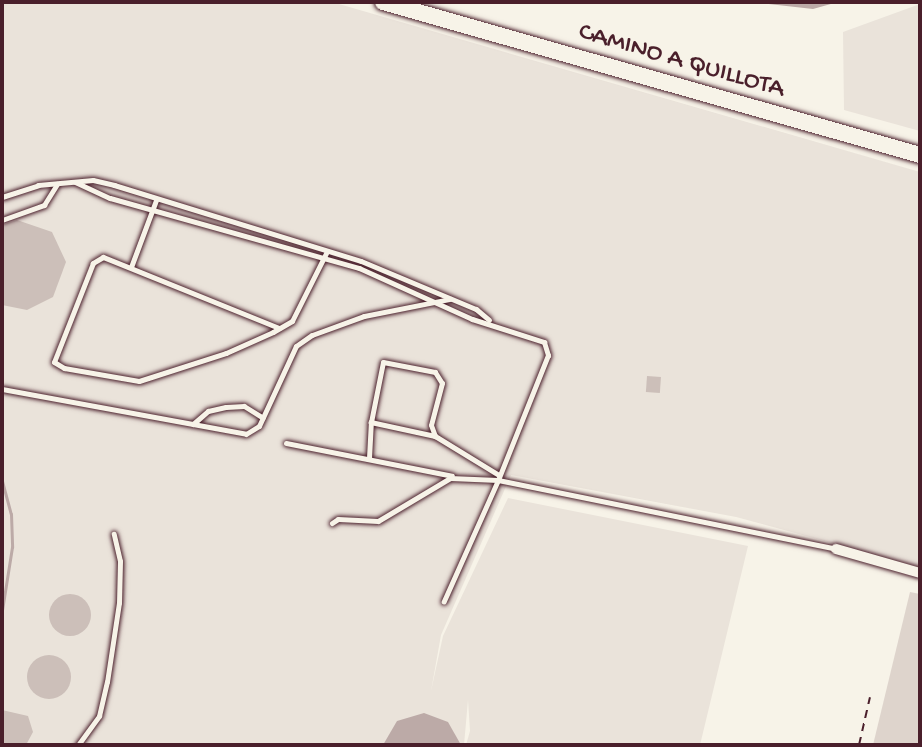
<!DOCTYPE html>
<style>
body{margin:0}
#map{position:relative;width:922px;height:747px;overflow:hidden;background:#f7f3e8;font-family:"Gochi Hand",sans-serif}
div>[style]{position:absolute}
.built>*{inset:0;background:#eae3da}
.green>*{inset:0;background:#ded4cc}
.water>*{inset:0;background:#bcaaa7}
.stream>*{height:3px;margin:-1.5px;padding:0 1.5px;transform-origin:1.5px;border-radius:1.5px;background:#bcaaa7}
.building>*{inset:0;background:#ccbfb9;transform-origin:0 0}
.round{border-radius:50%}
.path>*{height:2px;margin-top:-1px;transform-origin:0;background:repeating-linear-gradient(90deg,#4a1f2b 0 8px,transparent 0 14px)}
.roads{filter:drop-shadow(0 0 2px #4a1f2b) drop-shadow(0 0 2px #4a1f2b)}
.service>*{height:5px;margin:-2.5px;padding:0 2.5px;transform-origin:2.5px;border-radius:2.5px;background:#f7f3e8}
.minor>*{height:10px;margin:-5px;padding:0 5px;transform-origin:5px;border-radius:5px;background:#f7f3e8}
.primary>*{height:16px;margin:-8px;padding:0 8px;transform-origin:8px;border-radius:8px;background:#f7f3e8}
span{translate:-50% -50%;white-space:nowrap;text-align:center;line-height:1.15;-webkit-text-stroke:7px #f7f3e8;paint-order:stroke}
.street-label{font-size:26px;color:#4a1f2b}
.frame{position:absolute;inset:0;border:4px solid #4a1f2b;pointer-events:none}
</style>
<div id="map">
<div class="built">
<div style="clip-path:polygon(2px 2px,332px 2px,920px 172px,920px 567px,736px 517px,511px 475px,441px 635px,431px 691px,443px 636px,508px 498px,748px 546px,700px 745px,466px 745px,470px 731px,468px 700px,464px 745px,2px 745px)"></div>
<div style="clip-path:polygon(920px 4px,920px 131px,844px 110px,843px 32px)"></div>
</div>
<div class="green">
<div style="clip-path:polygon(910px 592px,920px 594px,920px 745px,873px 745px)"></div>
</div>
<div class="water">
<div style="clip-path:polygon(750px 2px,838px 2px,813px 9px)"></div>
<div style="clip-path:polygon(424px 713px,448px 722px,461px 745px,383px 745px,397px 721px)"></div>
</div>
<div class="stream">
<div style="left:2px;top:481px;width:34px;rotate:75deg"></div>
<div style="left:11px;top:514px;width:33px;rotate:88deg"></div>
<div style="left:12px;top:547px;width:64px;rotate:99deg"></div>
</div>
<div class="building">
<div style="clip-path:polygon(17px 220px,52px 232px,66px 262px,53px 297px,27px 310px,2px 305px,2px 225px)"></div>
<div style="left:647px;top:376px;width:14px;height:16px;rotate:4deg"></div>
<div class="round" style="left:49px;top:594px;width:42px;height:42px"></div>
<div class="round" style="left:27px;top:655px;width:44px;height:44px"></div>
<div style="clip-path:polygon(2px 710px,28px 716px,33px 732px,26px 745px,2px 745px)"></div>
</div>
<div class="path">
<div style="left:859px;top:745px;width:49px;rotate:-77.1deg"></div>
</div>
<div class="roads">
<div class="service">
<div style="left:75px;top:182px;width:38px;rotate:25deg"></div>
<div style="left:110px;top:198px;width:259px;rotate:15.7deg"></div>
<div style="left:359px;top:268px;width:124px;rotate:24.3deg"></div>
<div style="left:472px;top:319px;width:76px;rotate:17.7deg"></div>
<div style="left:544px;top:342px;width:14px;rotate:73deg"></div>
<div style="left:548px;top:355px;width:135px;rotate:111.8deg"></div>
<div style="left:498px;top:480px;width:345px;rotate:11.5deg"></div>
<div style="left:2px;top:197px;width:38px;rotate:-18deg"></div>
<div style="left:38px;top:185px;width:55px;rotate:-5.2deg"></div>
<div style="left:93px;top:180px;width:22px;rotate:13deg"></div>
<div style="left:114px;top:185px;width:258px;rotate:17.1deg"></div>
<div style="left:361px;top:261px;width:125px;rotate:22.7deg"></div>
<div style="left:476px;top:309px;width:17px;rotate:40deg"></div>
<div style="left:2px;top:220px;width:45px;rotate:-19.7deg"></div>
<div style="left:44px;top:205px;width:25px;rotate:-58deg"></div>
<div style="left:131px;top:267px;width:72px;rotate:-69.5deg"></div>
<div style="left:279px;top:328px;width:190px;rotate:-158deg"></div>
<div style="left:103px;top:257px;width:12px;rotate:149deg"></div>
<div style="left:93px;top:263px;width:106px;rotate:111.5deg"></div>
<div style="left:54px;top:362px;width:12px;rotate:31deg"></div>
<div style="left:64px;top:368px;width:76px;rotate:9.8deg"></div>
<div style="left:139px;top:381px;width:91px;rotate:-17.8deg"></div>
<div style="left:226px;top:353px;width:51px;rotate:-24.1deg"></div>
<div style="left:273px;top:332px;width:22px;rotate:-30deg"></div>
<div style="left:292px;top:321px;width:78px;rotate:-63.4deg"></div>
<div style="left:2px;top:389px;width:248px;rotate:10.4deg"></div>
<div style="left:246px;top:434px;width:15px;rotate:-32deg"></div>
<div style="left:259px;top:426px;width:88px;rotate:-65.2deg"></div>
<div style="left:296px;top:346px;width:19px;rotate:-35deg"></div>
<div style="left:312px;top:335px;width:55px;rotate:-20.1deg"></div>
<div style="left:364px;top:316px;width:88px;rotate:-11.2deg"></div>
<div style="left:193px;top:424px;width:20px;rotate:-41deg"></div>
<div style="left:208px;top:411px;width:18px;rotate:-13deg"></div>
<div style="left:226px;top:407px;width:18px;rotate:-3deg"></div>
<div style="left:244px;top:406px;width:22px;rotate:32deg"></div>
<div style="left:435px;top:436px;width:66px;rotate:-167.7deg"></div>
<div style="left:371px;top:422px;width:61px;rotate:-78.7deg"></div>
<div style="left:383px;top:362px;width:53px;rotate:10.9deg"></div>
<div style="left:435px;top:372px;width:13px;rotate:58deg"></div>
<div style="left:442px;top:383px;width:43px;rotate:104.7deg"></div>
<div style="left:431px;top:425px;width:12px;rotate:70deg"></div>
<div style="left:435px;top:436px;width:75px;rotate:31.4deg"></div>
<div style="left:286px;top:443px;width:169px;rotate:11.2deg"></div>
<div style="left:369px;top:458px;width:36px;rotate:-87deg"></div>
<div style="left:332px;top:523px;width:7px;rotate:-34deg"></div>
<div style="left:338px;top:519px;width:40px;rotate:2.9deg"></div>
<div style="left:378px;top:521px;width:84px;rotate:-30.8deg"></div>
<div style="left:450px;top:478px;width:48px;rotate:2.4deg"></div>
<div style="left:498px;top:480px;width:133px;rotate:114.1deg"></div>
<div style="left:78px;top:745px;width:36px;rotate:-54deg"></div>
<div style="left:99px;top:716px;width:35px;rotate:-77deg"></div>
<div style="left:107px;top:682px;width:80px;rotate:-81.4deg"></div>
<div style="left:119px;top:603px;width:42px;rotate:-88.6deg"></div>
<div style="left:120px;top:561px;width:28px;rotate:-103deg"></div>
</div>
<div class="minor">
<div style="left:836px;top:549px;width:87px;rotate:15.9deg"></div>
</div>
<div class="primary">
<div style="left:383px;top:2px;width:558px;rotate:15.9deg"></div>
</div>
</div>
<div class="street-label">
<span style="left:681px;top:62px;rotate:16deg">CAMINO A QUILLOTA</span>
</div>
<div class="frame"></div>
</div>
